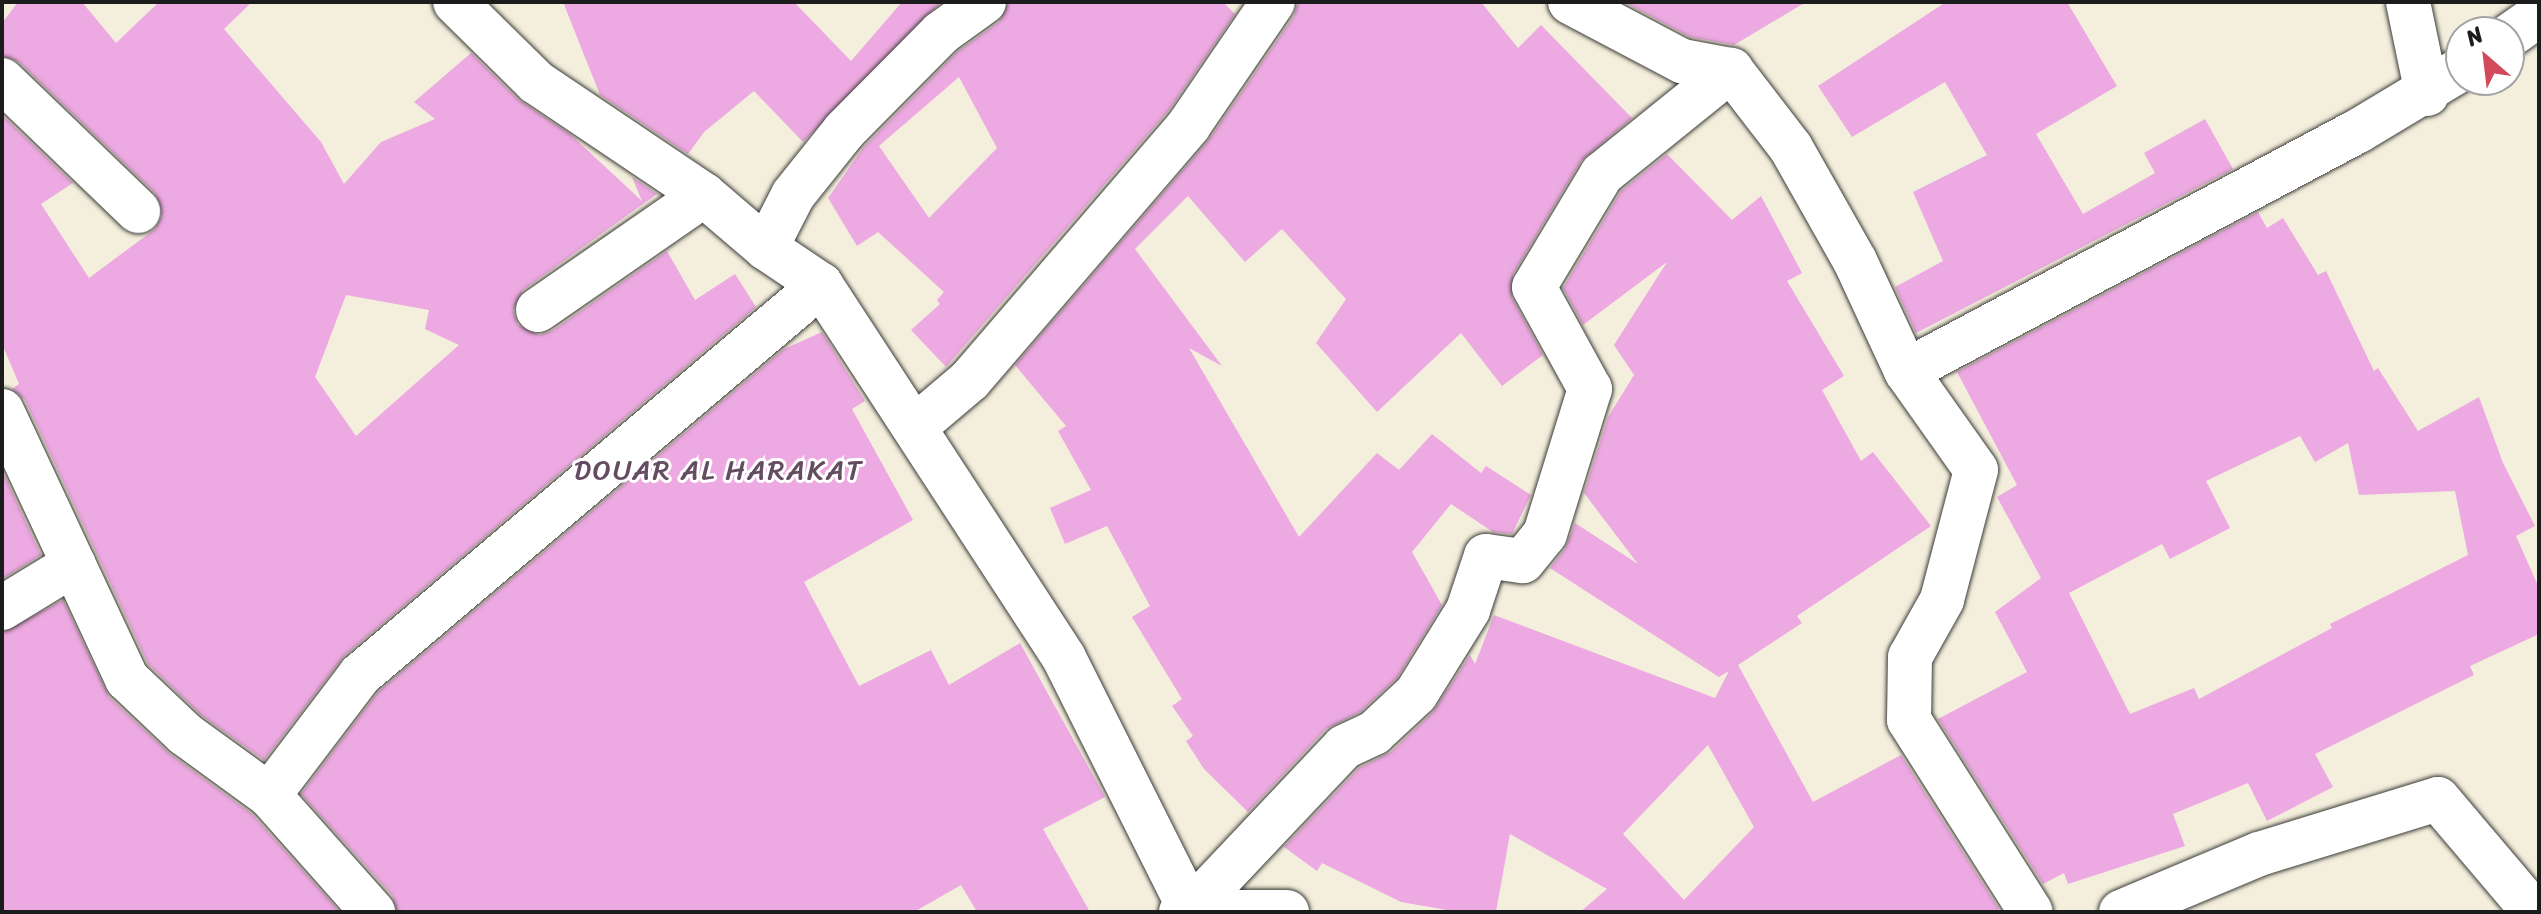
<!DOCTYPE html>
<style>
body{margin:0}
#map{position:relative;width:2541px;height:914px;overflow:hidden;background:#f4efdc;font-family:Sriracha,sans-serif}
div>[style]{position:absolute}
.building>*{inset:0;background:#eda9e1}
.roads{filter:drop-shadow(0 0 2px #3c3c39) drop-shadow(0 0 2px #3c3c39)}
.minor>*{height:44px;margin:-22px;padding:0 22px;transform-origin:22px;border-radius:22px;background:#fff}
span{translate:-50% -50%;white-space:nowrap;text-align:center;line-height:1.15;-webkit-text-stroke:6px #fff;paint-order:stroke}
.quarter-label{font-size:28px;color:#654d61;letter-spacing:2px}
.frame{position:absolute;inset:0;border:4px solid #1c1c1c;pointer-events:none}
.north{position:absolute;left:2445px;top:16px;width:80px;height:80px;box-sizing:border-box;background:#fff;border:2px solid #a4a4a4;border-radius:50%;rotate:332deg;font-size:22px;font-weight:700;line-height:32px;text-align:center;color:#1c1c1c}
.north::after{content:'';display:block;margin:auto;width:28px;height:36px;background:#d1495b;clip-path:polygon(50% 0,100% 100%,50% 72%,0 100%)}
</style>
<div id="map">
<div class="building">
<div style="clip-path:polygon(evenodd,18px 2px,82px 2px,116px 43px,159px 2px,252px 2px,224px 29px,321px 142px,344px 184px,381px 142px,435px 119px,414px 102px,471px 53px,519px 100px,571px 135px,642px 201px,632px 177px,657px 194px,523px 290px,513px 311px,518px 325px,539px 335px,552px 331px,667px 251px,695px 300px,735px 274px,756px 307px,344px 656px,264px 760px,201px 715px,148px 664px,25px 400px,12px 389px,19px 384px,2px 344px,2px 115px,73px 183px,41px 204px,89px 278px,155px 229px,162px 216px,155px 193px,19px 62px,2px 56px,2px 23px,18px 2px,346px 295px,429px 310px,425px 329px,459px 345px,356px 436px,315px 377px,346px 295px)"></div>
<div style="clip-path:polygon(563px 2px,794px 2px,851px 61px,902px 2px,941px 2px,803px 142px,754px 91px,704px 132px,688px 154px,600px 95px)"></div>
<div style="clip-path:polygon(evenodd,1009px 2px,1223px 2px,1235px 14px,1169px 110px,946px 367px,911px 330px,940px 304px,937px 300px,944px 292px,878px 232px,857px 246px,828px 198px,863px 148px,957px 52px,999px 22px,1009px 2px,959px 77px,997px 148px,929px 218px,879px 146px,959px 77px)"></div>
<div style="clip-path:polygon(1298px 2px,1481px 2px,1518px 48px,1541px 25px,1632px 118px,1581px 161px,1513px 274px,1512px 298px,1543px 355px,1502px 386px,1461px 333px,1377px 412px,1316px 343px,1346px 299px,1282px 229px,1245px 262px,1188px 196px,1135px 249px,1222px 366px,1189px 348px,1299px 537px,1377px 453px,1399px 470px,1432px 434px,1481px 473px,1486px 466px,1531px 495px,1512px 534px,1493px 532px,1451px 504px,1412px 552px,1442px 605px,1397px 678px,1360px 712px,1326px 729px,1248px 812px,1204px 769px,1186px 741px,1193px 736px,1172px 706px,1182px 699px,1132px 617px,1150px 606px,1107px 526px,1065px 544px,1050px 508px,1091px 490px,1058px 431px,1066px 426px,1015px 365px,1208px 141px,1294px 16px)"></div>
<div style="clip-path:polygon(1624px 2px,1806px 2px,1734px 45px,1690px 37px)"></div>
<div style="clip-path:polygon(1946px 2px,2067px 2px,2117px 86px,2036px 134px,2083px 214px,2155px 173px,2144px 153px,2205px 119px,2233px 169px,1916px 333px,1895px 287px,1943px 261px,1913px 192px,1987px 155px,1945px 82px,1852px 137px,1818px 86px)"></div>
<div style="clip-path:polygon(evenodd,1667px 154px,1732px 220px,1761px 196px,1802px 273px,1787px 281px,1844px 376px,1822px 390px,1861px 461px,1873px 452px,1931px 526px,1797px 616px,1802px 623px,1738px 665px,1813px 802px,1901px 755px,1999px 909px,1994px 912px,1580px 912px,1607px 889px,1510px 834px,1496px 912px,1458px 912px,1401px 902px,1322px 863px,1317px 871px,1284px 847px,1359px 768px,1391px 752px,1433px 712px,1470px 655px,1475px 664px,1494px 615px,1715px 698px,1729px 671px,1719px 677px,1550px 568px,1565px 549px,1575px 523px,1638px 564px,1584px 493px,1608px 417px,1634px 375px,1614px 345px,1667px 262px,1583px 325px,1563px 288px,1621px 191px,1667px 154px,1708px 745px,1754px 827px,1684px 900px,1623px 834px,1708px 745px)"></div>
<div style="clip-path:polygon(evenodd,2258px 212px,2267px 228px,2283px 218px,2318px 275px,2326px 271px,2374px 371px,2378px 368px,2418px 431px,2479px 397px,2503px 463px,2535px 526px,2516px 536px,2539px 588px,2539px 634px,2470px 666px,2474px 675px,2315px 754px,2333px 787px,2267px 821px,2248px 783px,2173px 814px,2185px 846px,2068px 884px,2064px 873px,2043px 884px,1938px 719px,2027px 672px,1995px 612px,2041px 578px,1997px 497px,2017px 485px,1957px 372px,2258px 212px,2300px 436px,2315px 462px,2348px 443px,2359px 495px,2455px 491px,2468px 555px,2330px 624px,2332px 628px,2199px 699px,2194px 688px,2130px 714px,2069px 593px,2162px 544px,2170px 559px,2230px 528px,2206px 481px,2300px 436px)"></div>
<div style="clip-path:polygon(822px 332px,865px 401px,852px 409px,913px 520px,804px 582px,859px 686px,931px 650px,949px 685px,1020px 643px,1105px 797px,1043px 829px,1090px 912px,977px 912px,961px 885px,914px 912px,397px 912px,392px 895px,301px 794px,378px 692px,784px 349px)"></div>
<div style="clip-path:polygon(2px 470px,41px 555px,2px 579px)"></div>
<div style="clip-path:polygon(63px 600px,109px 697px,170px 754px,252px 814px,340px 912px,2px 912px,2px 633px)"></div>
</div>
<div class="roads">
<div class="minor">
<div style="left:455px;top:2px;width:114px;rotate:44.6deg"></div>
<div style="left:536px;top:82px;width:202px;rotate:33.9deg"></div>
<div style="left:704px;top:195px;width:82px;rotate:40.5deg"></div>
<div style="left:766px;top:248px;width:66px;rotate:33.9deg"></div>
<div style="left:821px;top:285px;width:445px;rotate:56.9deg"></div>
<div style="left:1064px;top:658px;width:284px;rotate:63.4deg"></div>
<div style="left:1570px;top:2px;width:127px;rotate:27.8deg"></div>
<div style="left:1682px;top:61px;width:50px;rotate:10.4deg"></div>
<div style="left:1731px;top:70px;width:98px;rotate:52.4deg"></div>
<div style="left:1791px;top:148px;width:130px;rotate:60.5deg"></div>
<div style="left:1855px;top:261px;width:121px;rotate:65.1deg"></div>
<div style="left:1906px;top:371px;width:121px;rotate:54.7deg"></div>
<div style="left:1976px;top:470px;width:134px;rotate:104.7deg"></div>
<div style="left:1942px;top:600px;width:65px;rotate:119.3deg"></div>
<div style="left:1910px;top:657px;width:63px;rotate:90.9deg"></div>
<div style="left:1909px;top:720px;width:227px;rotate:57.6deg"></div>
<div style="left:2408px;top:2px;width:94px;rotate:78.3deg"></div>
<div style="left:2509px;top:36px;width:37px;rotate:-35deg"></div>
<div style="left:2px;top:80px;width:189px;rotate:43.9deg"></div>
<div style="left:766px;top:248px;width:59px;rotate:-63deg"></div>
<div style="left:793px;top:195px;width:82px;rotate:-51.4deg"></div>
<div style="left:844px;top:131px;width:138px;rotate:-45.3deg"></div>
<div style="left:941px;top:33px;width:53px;rotate:-35.8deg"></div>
<div style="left:538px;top:310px;width:202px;rotate:-34.7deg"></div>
<div style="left:1906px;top:371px;width:512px;rotate:-27.97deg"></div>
<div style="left:2358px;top:131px;width:120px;rotate:-31deg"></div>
<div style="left:2px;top:411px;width:296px;rotate:65deg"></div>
<div style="left:127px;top:679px;width:80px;rotate:43.5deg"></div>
<div style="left:185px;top:734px;width:104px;rotate:36deg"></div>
<div style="left:269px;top:795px;width:157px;rotate:48.4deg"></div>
<div style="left:917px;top:425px;width:70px;rotate:-40.3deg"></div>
<div style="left:970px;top:380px;width:336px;rotate:-49.3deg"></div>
<div style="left:1189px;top:125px;width:149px;rotate:-55.7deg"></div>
<div style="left:2px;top:608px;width:84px;rotate:-31.4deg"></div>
<div style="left:269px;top:795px;width:151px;rotate:-52.8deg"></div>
<div style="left:360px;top:675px;width:604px;rotate:-40.23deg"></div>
<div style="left:1191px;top:909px;width:223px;rotate:-46.6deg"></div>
<div style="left:1344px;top:747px;width:33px;rotate:-25deg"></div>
<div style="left:1374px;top:733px;width:57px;rotate:-42.9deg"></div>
<div style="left:1416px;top:694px;width:99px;rotate:-58.2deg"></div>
<div style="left:1468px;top:610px;width:57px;rotate:-71.6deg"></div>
<div style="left:1486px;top:556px;width:37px;rotate:8deg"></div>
<div style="left:1523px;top:561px;width:35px;rotate:-51deg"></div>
<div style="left:1545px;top:534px;width:152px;rotate:-72.8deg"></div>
<div style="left:1590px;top:389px;width:116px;rotate:-118.8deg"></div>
<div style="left:1534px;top:287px;width:132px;rotate:-59deg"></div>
<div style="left:1602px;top:174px;width:166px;rotate:-38.9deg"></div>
<div style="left:1181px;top:912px;width:106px"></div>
<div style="left:2121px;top:912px;width:150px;rotate:-22.8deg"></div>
<div style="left:2259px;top:854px;width:187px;rotate:-17.1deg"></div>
<div style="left:2438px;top:799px;width:148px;rotate:49.7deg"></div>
</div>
</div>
<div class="quarter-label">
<span style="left:719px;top:470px">DOUAR AL HARAKAT</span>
</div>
<div class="frame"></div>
<div class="north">N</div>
</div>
